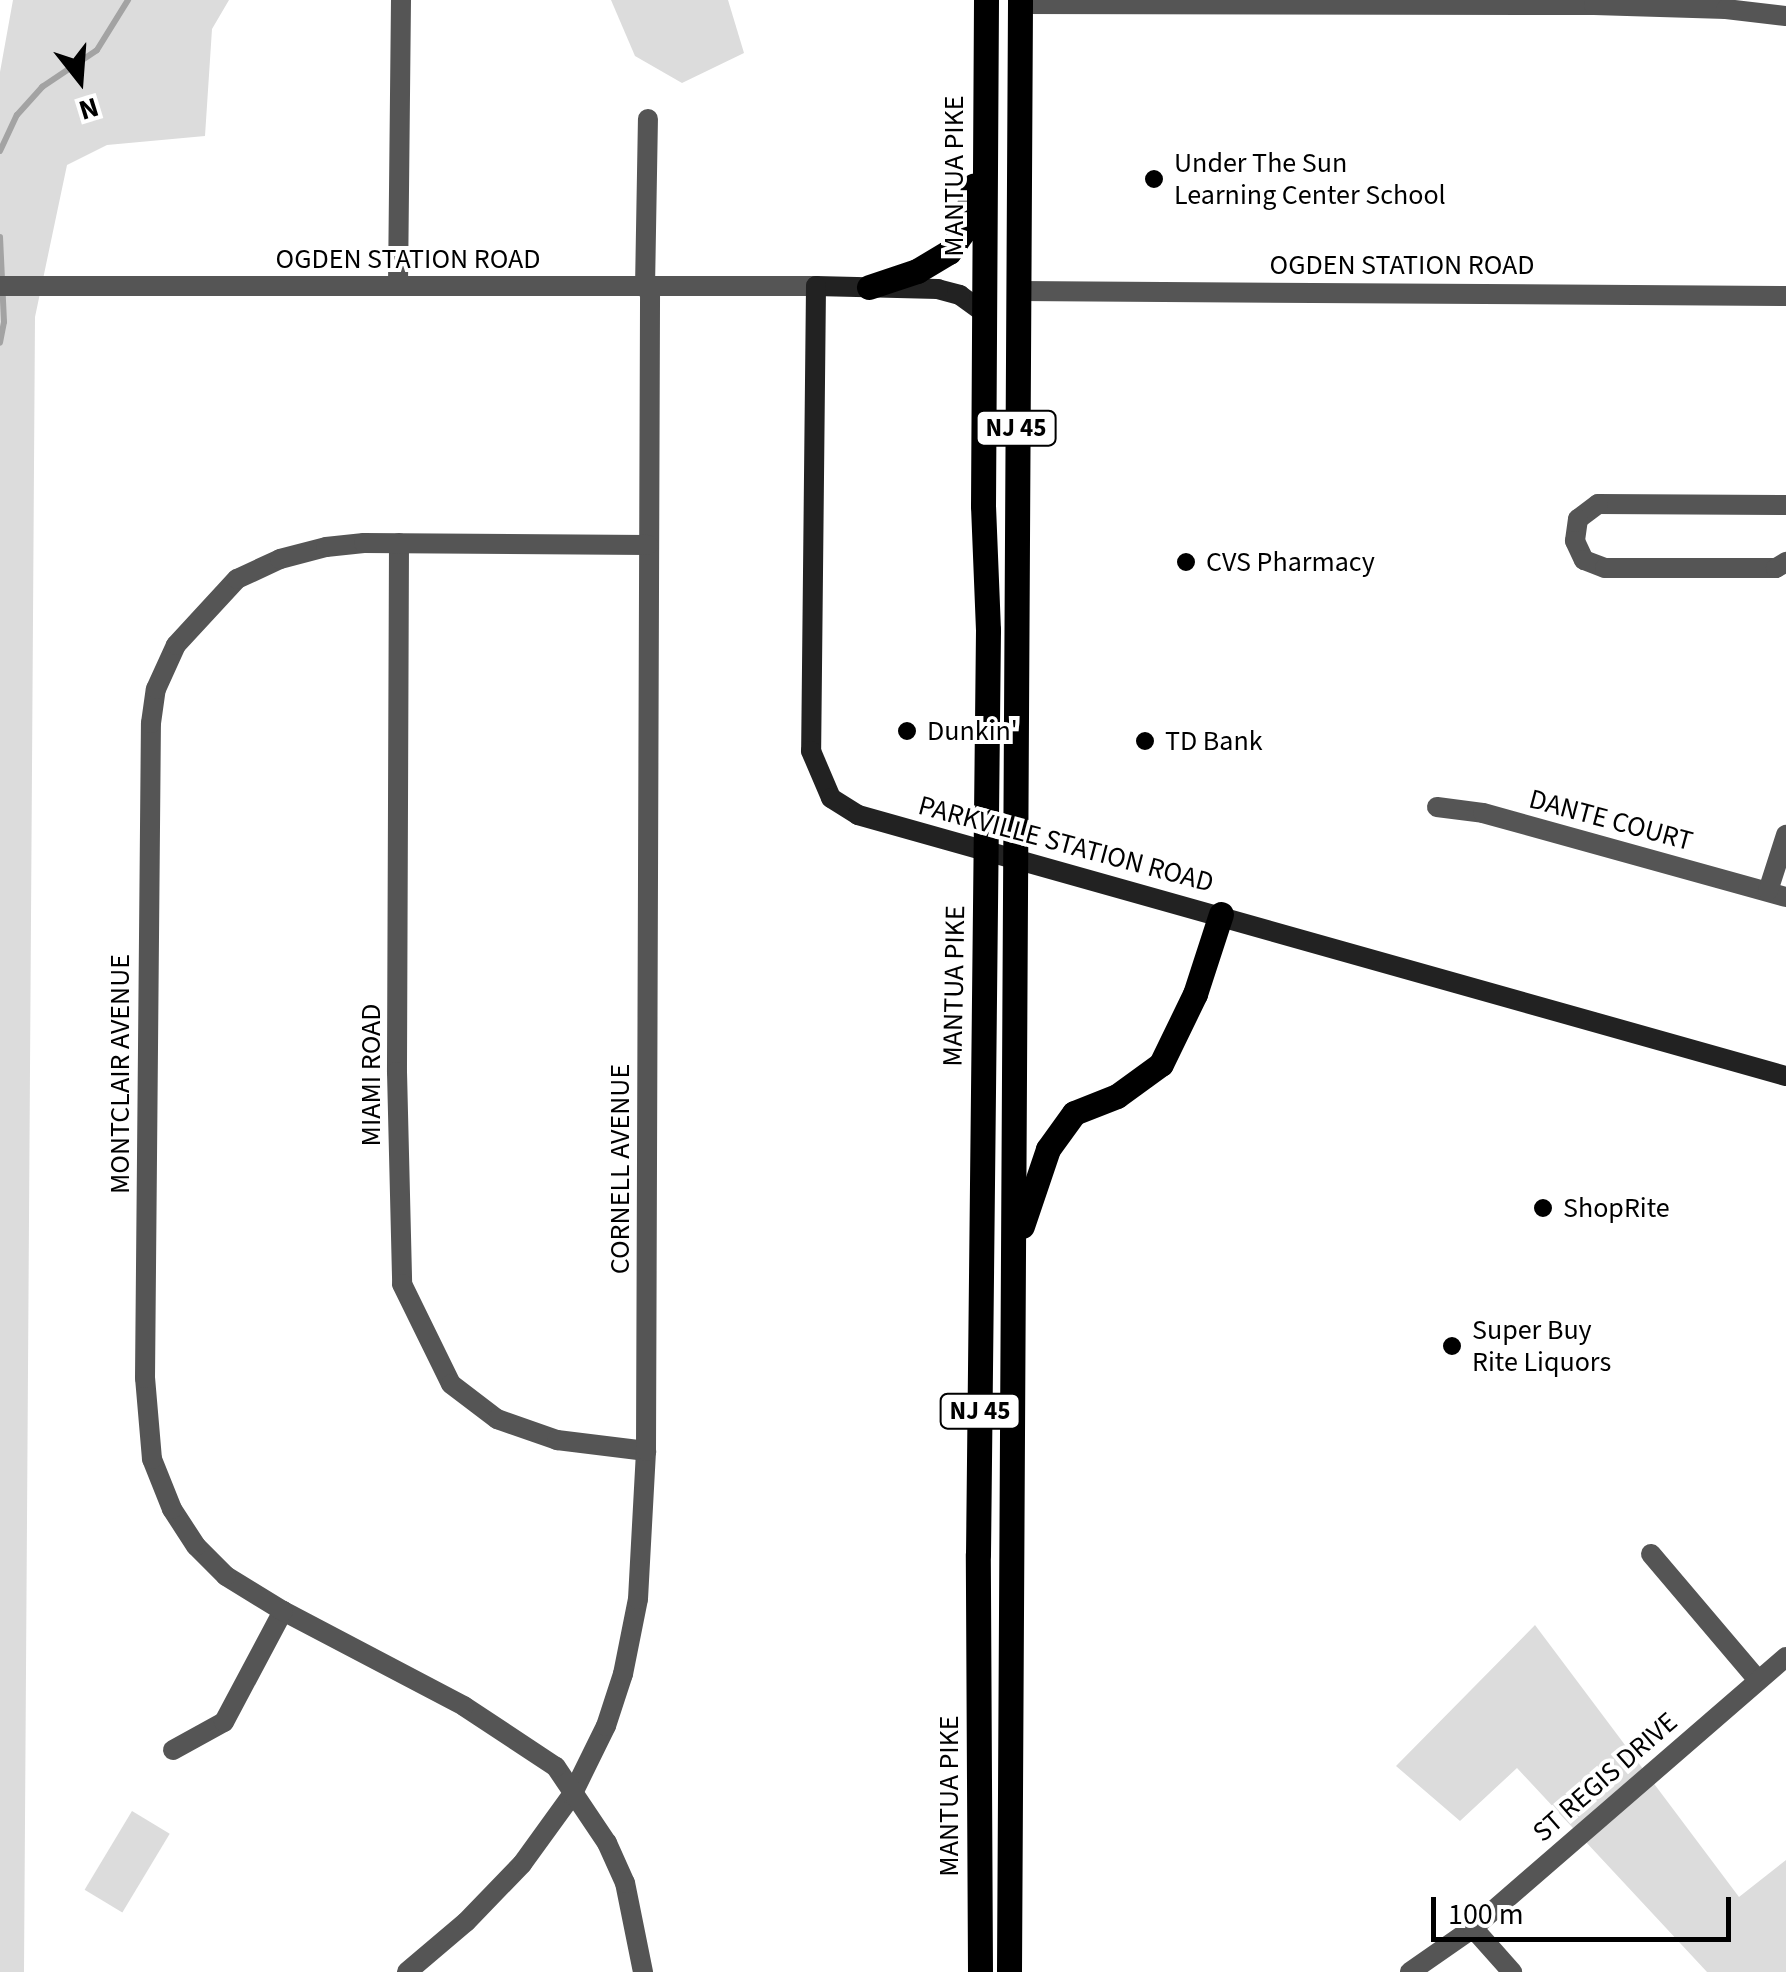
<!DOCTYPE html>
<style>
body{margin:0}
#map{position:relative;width:1786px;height:1972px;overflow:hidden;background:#fff;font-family:"Source Sans 3",sans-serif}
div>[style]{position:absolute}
.green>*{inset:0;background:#dcdcdc;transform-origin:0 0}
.stream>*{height:6px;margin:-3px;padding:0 3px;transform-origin:3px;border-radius:3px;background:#a3a3a3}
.minor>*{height:20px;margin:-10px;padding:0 10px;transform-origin:10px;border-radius:10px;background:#555}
.tertiary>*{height:20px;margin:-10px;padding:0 10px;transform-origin:10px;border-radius:10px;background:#555}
.secondary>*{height:20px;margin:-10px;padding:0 10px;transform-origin:10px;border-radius:10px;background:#222}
.primary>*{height:25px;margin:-12.5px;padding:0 12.5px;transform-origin:12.5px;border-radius:12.5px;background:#000}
.dots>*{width:28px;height:28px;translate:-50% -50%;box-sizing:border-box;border:5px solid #fff;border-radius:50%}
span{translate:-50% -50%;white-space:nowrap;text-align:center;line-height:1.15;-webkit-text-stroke:8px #fff;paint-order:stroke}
.shield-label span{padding:2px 8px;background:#fff;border:2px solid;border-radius:8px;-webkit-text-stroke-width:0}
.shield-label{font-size:25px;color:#000;font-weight:700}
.poi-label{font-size:28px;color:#000}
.left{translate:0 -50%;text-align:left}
.street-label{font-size:28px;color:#000}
.north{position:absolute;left:30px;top:30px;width:100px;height:100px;-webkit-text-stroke:8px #fff;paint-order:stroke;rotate:163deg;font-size:28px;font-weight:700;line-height:40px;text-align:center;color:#000}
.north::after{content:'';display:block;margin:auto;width:35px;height:45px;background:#000;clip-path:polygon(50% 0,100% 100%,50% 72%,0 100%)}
.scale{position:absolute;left:1431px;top:1897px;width:300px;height:45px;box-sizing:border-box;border:5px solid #000;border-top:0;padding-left:12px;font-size:30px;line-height:35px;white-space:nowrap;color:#000;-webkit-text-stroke:8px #fff;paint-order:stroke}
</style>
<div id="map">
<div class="green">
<div style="clip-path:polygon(13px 0,229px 0,212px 29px,205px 136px,107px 145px,67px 165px,35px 317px,24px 1972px,0 1972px,0 72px)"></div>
<div style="clip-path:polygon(611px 0,728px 0,744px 53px,682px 83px,635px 56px)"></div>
<div style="clip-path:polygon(1535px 1625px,1739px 1897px,1786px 1860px,1786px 1972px,1707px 1972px,1517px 1768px,1460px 1821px,1396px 1766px)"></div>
<div style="left:132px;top:1811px;width:44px;height:92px;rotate:31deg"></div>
</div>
<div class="stream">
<div style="left:0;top:151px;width:40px;rotate:-65deg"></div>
<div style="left:17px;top:115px;width:38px;rotate:-48deg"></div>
<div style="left:42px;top:87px;width:66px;rotate:-33.9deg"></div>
<div style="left:97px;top:50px;width:59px;rotate:-58.2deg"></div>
<div style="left:0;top:237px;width:85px;rotate:87.3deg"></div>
<div style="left:4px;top:322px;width:21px;rotate:101deg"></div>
</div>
<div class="minor">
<div style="left:1020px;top:4px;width:574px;rotate:0.1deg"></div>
<div style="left:1594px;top:5px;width:132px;rotate:1.7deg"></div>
<div style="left:1726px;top:9px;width:60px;rotate:6.7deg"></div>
<div style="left:398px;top:286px;width:286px;rotate:-89.4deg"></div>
<div style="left:645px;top:288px;width:169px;rotate:-89deg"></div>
<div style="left:1786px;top:505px;width:188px;rotate:-179.7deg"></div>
<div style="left:1598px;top:504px;width:25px;rotate:143deg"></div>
<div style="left:1578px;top:519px;width:22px;rotate:98deg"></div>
<div style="left:1575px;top:541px;width:21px;rotate:65deg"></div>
<div style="left:1584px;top:560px;width:22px;rotate:21deg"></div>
<div style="left:1605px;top:568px;width:171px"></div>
<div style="left:1776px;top:568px;width:12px;rotate:-31deg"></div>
<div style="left:399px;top:543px;width:529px;rotate:90.22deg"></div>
<div style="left:397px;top:1072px;width:212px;rotate:88.6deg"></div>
<div style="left:402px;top:1284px;width:111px;rotate:63.9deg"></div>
<div style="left:451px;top:1384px;width:58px;rotate:37.3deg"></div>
<div style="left:497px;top:1419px;width:64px;rotate:19.3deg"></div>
<div style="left:557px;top:1440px;width:90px;rotate:7deg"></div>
<div style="left:1437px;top:807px;width:46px;rotate:7.4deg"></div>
<div style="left:1483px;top:813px;width:314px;rotate:15.5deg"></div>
<div style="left:1768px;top:891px;width:59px;rotate:-72.2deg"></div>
<div style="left:1651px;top:1554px;width:165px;rotate:49.7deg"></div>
<div style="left:173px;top:1750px;width:58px;rotate:-28.8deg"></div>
<div style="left:224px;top:1722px;width:126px;rotate:-62deg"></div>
<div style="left:1473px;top:1928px;width:59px;rotate:48.4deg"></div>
<div style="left:407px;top:1972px;width:77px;rotate:-40.3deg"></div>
<div style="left:466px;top:1922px;width:81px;rotate:-46deg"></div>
<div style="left:522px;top:1864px;width:85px;rotate:-54.1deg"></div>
<div style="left:572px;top:1795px;width:77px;rotate:-63.8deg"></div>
<div style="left:606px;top:1726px;width:55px;rotate:-71.9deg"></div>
<div style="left:623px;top:1674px;width:76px;rotate:-78.7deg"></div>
<div style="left:638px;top:1599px;width:148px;rotate:-86.9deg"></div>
<div style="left:646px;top:1451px;width:1163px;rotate:-89.8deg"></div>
<div style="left:643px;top:1972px;width:91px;rotate:-101.4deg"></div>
<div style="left:625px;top:1883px;width:44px;rotate:-114.2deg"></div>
<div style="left:607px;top:1843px;width:92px;rotate:-123.9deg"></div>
<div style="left:556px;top:1767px;width:110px;rotate:-146.5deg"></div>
<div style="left:464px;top:1706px;width:204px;rotate:-152.3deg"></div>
<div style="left:283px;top:1611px;width:67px;rotate:-148.4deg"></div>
<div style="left:226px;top:1576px;width:42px;rotate:-135deg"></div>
<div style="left:196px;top:1546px;width:44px;rotate:-123deg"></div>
<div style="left:172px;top:1509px;width:54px;rotate:-111.8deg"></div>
<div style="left:152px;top:1459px;width:81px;rotate:-94.9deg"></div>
<div style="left:145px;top:1378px;width:655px;rotate:-89.48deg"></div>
<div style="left:151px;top:723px;width:34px;rotate:-82deg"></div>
<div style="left:156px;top:689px;width:48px;rotate:-65.6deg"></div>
<div style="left:176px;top:645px;width:90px;rotate:-47.3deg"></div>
<div style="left:237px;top:579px;width:47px;rotate:-24.9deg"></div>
<div style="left:280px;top:559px;width:48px;rotate:-14.6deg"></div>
<div style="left:326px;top:547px;width:38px;rotate:-6deg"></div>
<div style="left:364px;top:543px;width:284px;rotate:0.4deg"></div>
<div style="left:1410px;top:1972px;width:77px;rotate:-34.9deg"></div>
<div style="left:1473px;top:1928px;width:414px;rotate:-40.9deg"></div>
</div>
<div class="tertiary">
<div style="left:0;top:286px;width:816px"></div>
<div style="left:1018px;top:291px;width:768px;rotate:0.37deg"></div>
</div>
<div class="secondary">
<div style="left:983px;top:312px;width:29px;rotate:-144deg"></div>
<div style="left:960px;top:295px;width:23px;rotate:-165deg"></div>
<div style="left:938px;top:289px;width:122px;rotate:-178.6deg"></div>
<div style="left:816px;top:286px;width:465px;rotate:90.6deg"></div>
<div style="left:811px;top:751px;width:51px;rotate:66.9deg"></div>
<div style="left:831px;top:798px;width:32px;rotate:32deg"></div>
<div style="left:858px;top:815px;width:964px;rotate:15.71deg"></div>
</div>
<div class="primary">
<div style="left:869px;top:287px;width:51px;rotate:-18.4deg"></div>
<div style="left:917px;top:271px;width:37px;rotate:-31deg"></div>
<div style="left:949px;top:252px;width:23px;rotate:-56deg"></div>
<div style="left:962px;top:233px;width:49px;rotate:-76deg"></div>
<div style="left:1022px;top:1226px;width:81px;rotate:-71.3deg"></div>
<div style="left:1048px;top:1149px;width:44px;rotate:-54.2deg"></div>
<div style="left:1074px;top:1113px;width:46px;rotate:-21.6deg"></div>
<div style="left:1117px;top:1096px;width:54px;rotate:-36deg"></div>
<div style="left:1161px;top:1064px;width:78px;rotate:-64.1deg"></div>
<div style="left:1195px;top:994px;width:84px;rotate:-72deg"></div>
<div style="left:980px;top:1972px;width:418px;rotate:-90.3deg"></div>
<div style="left:978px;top:1554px;width:924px;rotate:-89.38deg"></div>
<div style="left:988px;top:630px;width:124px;rotate:-92.3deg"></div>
<div style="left:983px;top:506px;width:506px;rotate:-89.66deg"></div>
<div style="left:1009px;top:1972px;width:1972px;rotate:-89.68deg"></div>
</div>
<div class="dots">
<div style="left:1154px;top:179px;background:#000"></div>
<div style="left:1186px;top:562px;background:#000"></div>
<div style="left:907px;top:731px;background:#000"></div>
<div style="left:1145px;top:741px;background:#000"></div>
<div style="left:1543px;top:1208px;background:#000"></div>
<div style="left:1452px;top:1346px;background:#000"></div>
</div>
<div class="shield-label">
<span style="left:1016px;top:428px">NJ 45</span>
<span style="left:980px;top:1411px">NJ 45</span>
</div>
<div class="poi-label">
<span class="left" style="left:1174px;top:179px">Under The Sun<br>Learning Center School</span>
<span class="left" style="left:1206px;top:562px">CVS Pharmacy</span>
<span class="left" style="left:927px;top:731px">Dunkin'</span>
<span class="left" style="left:1165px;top:741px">TD Bank</span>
<span class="left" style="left:1563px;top:1208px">ShopRite</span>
<span class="left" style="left:1472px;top:1346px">Super Buy<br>Rite Liquors</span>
</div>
<div class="street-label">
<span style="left:954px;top:176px;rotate:-90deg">MANTUA PIKE</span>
<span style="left:408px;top:259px">OGDEN STATION ROAD</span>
<span style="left:1402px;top:265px">OGDEN STATION ROAD</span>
<span style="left:1611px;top:820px;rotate:15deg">DANTE COURT</span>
<span style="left:1066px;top:844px;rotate:15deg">PARKVILLE STATION ROAD</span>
<span style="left:954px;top:986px;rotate:-89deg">MANTUA PIKE</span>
<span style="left:120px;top:1074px;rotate:-90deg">MONTCLAIR AVENUE</span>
<span style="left:371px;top:1075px;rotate:-90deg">MIAMI ROAD</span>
<span style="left:620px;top:1169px;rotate:-90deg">CORNELL AVENUE</span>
<span style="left:1605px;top:1777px;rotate:-41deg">ST REGIS DRIVE</span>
<span style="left:949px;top:1796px;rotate:-90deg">MANTUA PIKE</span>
</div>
<div class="north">N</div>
<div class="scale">100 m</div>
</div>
